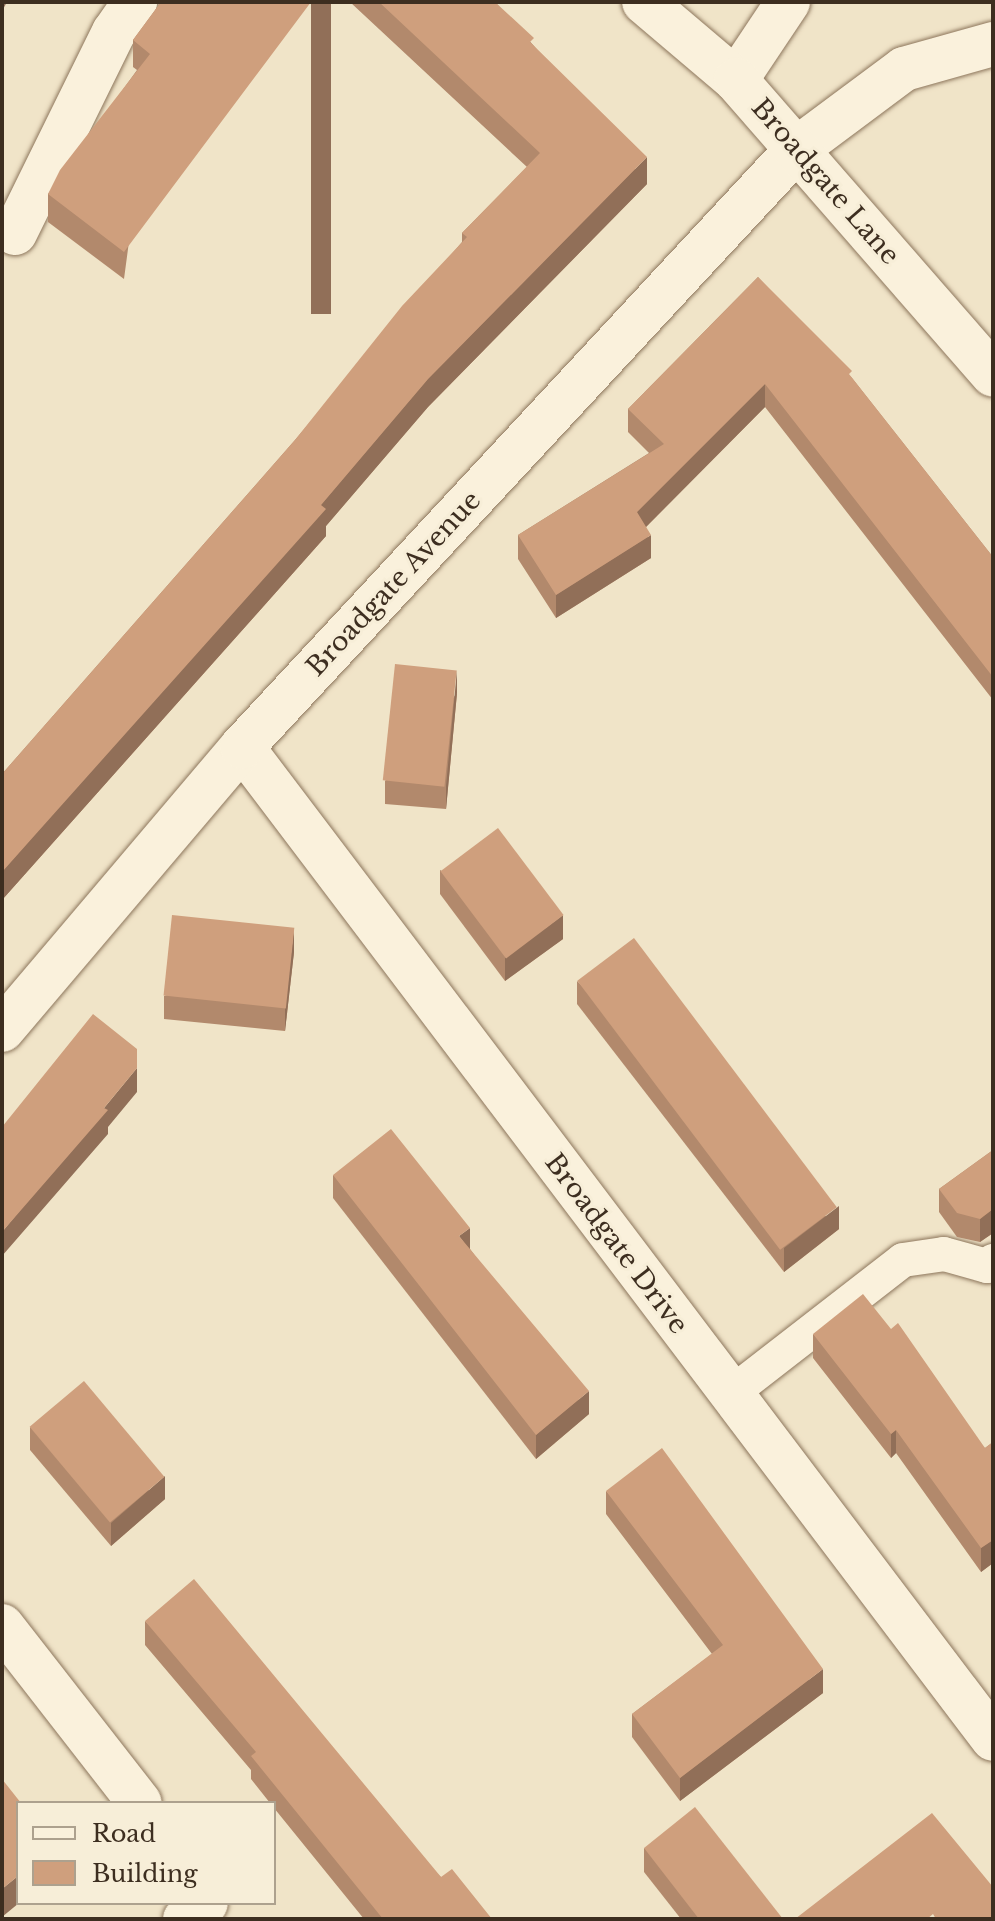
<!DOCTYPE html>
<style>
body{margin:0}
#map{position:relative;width:995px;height:1921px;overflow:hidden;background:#f0e4c8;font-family:"Libre Baskerville",serif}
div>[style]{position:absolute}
.roads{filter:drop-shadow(0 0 2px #8d765c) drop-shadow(0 0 2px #8d765c)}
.lane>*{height:34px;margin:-17px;padding:0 17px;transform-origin:17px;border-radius:17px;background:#faf1dc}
.street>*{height:44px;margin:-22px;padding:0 22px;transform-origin:22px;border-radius:22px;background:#faf1dc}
.secondary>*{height:44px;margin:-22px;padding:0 22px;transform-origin:22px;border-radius:22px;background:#faf1dc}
.wall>*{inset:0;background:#b2896c}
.shaded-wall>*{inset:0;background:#916f58;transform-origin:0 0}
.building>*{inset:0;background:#cf9f7d;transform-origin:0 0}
span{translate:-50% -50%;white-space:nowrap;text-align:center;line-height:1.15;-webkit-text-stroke:6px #f7eed8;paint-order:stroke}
.street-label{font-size:26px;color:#3d2e20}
.frame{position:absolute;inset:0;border:4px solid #3d2e20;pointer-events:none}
.legend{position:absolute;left:16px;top:1801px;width:260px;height:104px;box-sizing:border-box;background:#f7eed8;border:2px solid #ada18e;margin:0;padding:10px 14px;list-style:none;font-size:24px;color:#3d2e20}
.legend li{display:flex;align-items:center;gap:16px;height:40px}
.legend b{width:40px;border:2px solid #ada18e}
</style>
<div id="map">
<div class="roads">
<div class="lane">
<div style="left:729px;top:1395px;width:220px;rotate:-37.8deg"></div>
<div style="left:903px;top:1260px;width:41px;rotate:-8.3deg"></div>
<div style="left:944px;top:1254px;width:45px;rotate:15.6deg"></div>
<div style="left:987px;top:1266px;width:8px;rotate:-40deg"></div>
</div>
<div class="street">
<div style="left:736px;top:80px;width:94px;rotate:-56.3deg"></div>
<div style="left:15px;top:233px;width:224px;rotate:-63.8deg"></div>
<div style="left:114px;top:32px;width:37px;rotate:-55deg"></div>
<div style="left:242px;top:747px;width:1244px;rotate:52.87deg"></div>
<div style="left:2px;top:1030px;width:371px;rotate:-49.7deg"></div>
<div style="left:242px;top:747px;width:817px;rotate:-47.13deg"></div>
<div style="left:798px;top:148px;width:132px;rotate:-36.7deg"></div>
<div style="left:904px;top:69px;width:92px;rotate:-15.7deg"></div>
<div style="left:2px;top:1626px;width:224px;rotate:52.1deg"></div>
<div style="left:185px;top:1919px;width:26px;rotate:-37deg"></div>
</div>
<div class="secondary">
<div style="left:644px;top:2px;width:121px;rotate:40.3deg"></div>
<div style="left:736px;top:80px;width:391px;rotate:48.9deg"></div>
</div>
</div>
<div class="wall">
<div style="clip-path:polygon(161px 2px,124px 279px,48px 222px,48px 194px,137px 70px,133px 67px,133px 40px)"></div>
<div style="clip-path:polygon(350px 2px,495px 2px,534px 46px,647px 184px,428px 407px,326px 526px,326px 536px,2px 900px,2px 774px,295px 440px,462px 242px,462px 233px,527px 167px)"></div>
<div style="clip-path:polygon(758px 277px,852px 378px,993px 557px,993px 700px,765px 407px,646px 527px,651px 558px,556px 618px,518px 559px,518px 535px,649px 453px,628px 432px,628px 409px)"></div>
<div style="clip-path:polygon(457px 693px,446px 809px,385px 804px,385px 781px)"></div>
<div style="clip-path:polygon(440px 870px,563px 939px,505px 981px,440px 894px)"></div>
<div style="clip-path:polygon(294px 952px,285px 1031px,164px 1019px,164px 996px)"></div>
<div style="clip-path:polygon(577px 981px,839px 1229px,784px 1272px,577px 1004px)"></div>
<div style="clip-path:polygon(993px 1150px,993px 1233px,980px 1242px,957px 1237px,939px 1212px,939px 1189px)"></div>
<div style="clip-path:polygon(333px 1175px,470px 1249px,589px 1414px,536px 1459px,333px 1198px)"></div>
<div style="clip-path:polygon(813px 1334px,985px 1448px,993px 1442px,993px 1563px,981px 1572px,896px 1453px,891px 1458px,813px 1358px)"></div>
<div style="clip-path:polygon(30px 1427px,165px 1499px,111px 1546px,30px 1450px)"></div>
<div style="clip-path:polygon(606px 1491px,823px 1693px,680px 1801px,632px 1737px,632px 1714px,712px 1654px,606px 1514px)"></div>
<div style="clip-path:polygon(145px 1621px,441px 1877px,492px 1919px,364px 1919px,274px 1808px,274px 1803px,270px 1803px,251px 1779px,251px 1770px,145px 1645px)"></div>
<div style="clip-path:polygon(644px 1848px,783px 1919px,681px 1919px,644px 1872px)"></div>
</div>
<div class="shaded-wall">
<div style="clip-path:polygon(2px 2px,7px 2px,2px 11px)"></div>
<div style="left:311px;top:2px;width:20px;height:312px"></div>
<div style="clip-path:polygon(647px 157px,647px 184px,428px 407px,326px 526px,326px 536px,2px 900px,2px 872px,321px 505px,428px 379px)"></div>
<div style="clip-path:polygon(765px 384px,765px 407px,637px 536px,637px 512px)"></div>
<div style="clip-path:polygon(651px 535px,651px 558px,556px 618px,556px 595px)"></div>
<div style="clip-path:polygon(457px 670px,457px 693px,446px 809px,446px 786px)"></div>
<div style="clip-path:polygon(563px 915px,563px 939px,505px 981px,505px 958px)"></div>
<div style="clip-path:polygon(294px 928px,294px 952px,285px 1031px,285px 1007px)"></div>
<div style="clip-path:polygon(137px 1068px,137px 1092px,108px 1127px,108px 1134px,2px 1256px,2px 1232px)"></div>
<div style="clip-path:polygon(839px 1206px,839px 1229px,784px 1272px,784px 1248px)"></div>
<div style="clip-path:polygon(993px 1209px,993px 1233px,980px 1242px,980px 1219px)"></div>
<div style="clip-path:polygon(470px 1228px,470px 1251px,459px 1236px)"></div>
<div style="clip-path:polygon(589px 1391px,589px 1414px,536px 1459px,536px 1435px)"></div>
<div style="clip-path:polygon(896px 1430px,896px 1453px,891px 1458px,891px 1434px)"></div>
<div style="clip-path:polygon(165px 1476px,165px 1499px,111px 1546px,111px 1523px)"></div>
<div style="clip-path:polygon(993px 1540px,993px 1563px,981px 1572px,981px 1548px)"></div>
<div style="clip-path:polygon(823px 1669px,823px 1693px,680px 1801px,680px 1778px)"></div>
<div style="clip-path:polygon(18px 1876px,18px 1903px,19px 1903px,2px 1917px,2px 1889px)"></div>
</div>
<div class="building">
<div style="clip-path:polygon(161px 2px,311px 2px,124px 252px,48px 194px,60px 170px,150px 54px,133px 40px)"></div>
<div style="clip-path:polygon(379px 2px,495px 2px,534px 38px,530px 42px,647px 157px,428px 379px,321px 505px,326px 509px,2px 872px,2px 774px,295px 440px,402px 306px,467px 237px,462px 233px,540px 153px)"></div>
<div style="clip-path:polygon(758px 277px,852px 371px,849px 374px,993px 557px,993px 677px,765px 384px,637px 512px,651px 535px,556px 595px,518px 535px,664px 444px,628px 409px)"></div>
<div style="left:395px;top:664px;width:62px;height:117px;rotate:6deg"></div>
<div style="left:498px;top:828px;width:109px;height:72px;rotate:53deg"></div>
<div style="left:172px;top:915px;width:123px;height:81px;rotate:6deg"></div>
<div style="left:634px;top:938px;width:337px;height:71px;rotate:53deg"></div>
<div style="clip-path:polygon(93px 1014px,137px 1049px,137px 1068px,104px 1108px,108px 1110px,2px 1232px,2px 1127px)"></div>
<div style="clip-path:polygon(391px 1129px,470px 1228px,459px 1236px,589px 1391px,536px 1435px,333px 1175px)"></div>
<div style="clip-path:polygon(993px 1150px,993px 1209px,980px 1219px,957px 1213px,939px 1189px)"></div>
<div style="clip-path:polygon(863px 1294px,891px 1329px,898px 1323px,985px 1448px,993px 1442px,993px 1540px,981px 1548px,896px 1430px,891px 1434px,813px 1334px)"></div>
<div style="left:84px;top:1381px;width:125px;height:71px;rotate:50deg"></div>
<div style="clip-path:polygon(662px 1448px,823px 1669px,680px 1778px,632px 1714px,723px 1645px,606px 1491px)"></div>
<div style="clip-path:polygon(194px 1579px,441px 1877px,452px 1869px,492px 1919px,383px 1919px,251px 1756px,256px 1752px,145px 1621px)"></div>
<div style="clip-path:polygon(2px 1779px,21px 1803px,18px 1803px,18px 1876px,2px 1889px)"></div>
<div style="clip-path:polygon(695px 1807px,783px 1919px,699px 1919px,644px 1848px)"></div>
<div style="clip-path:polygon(932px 1813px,993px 1887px,993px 1919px,936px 1919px,933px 1914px,927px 1919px,795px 1919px)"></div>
</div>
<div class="street-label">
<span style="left:825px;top:182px;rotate:49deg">Broadgate Lane</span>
<span style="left:394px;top:584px;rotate:-47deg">Broadgate Avenue</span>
<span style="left:616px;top:1244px;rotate:53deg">Broadgate Drive</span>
</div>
<div class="frame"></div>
<ul class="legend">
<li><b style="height:10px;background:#faf1dc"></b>Road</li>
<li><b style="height:22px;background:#cf9f7d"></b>Building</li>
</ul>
</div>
